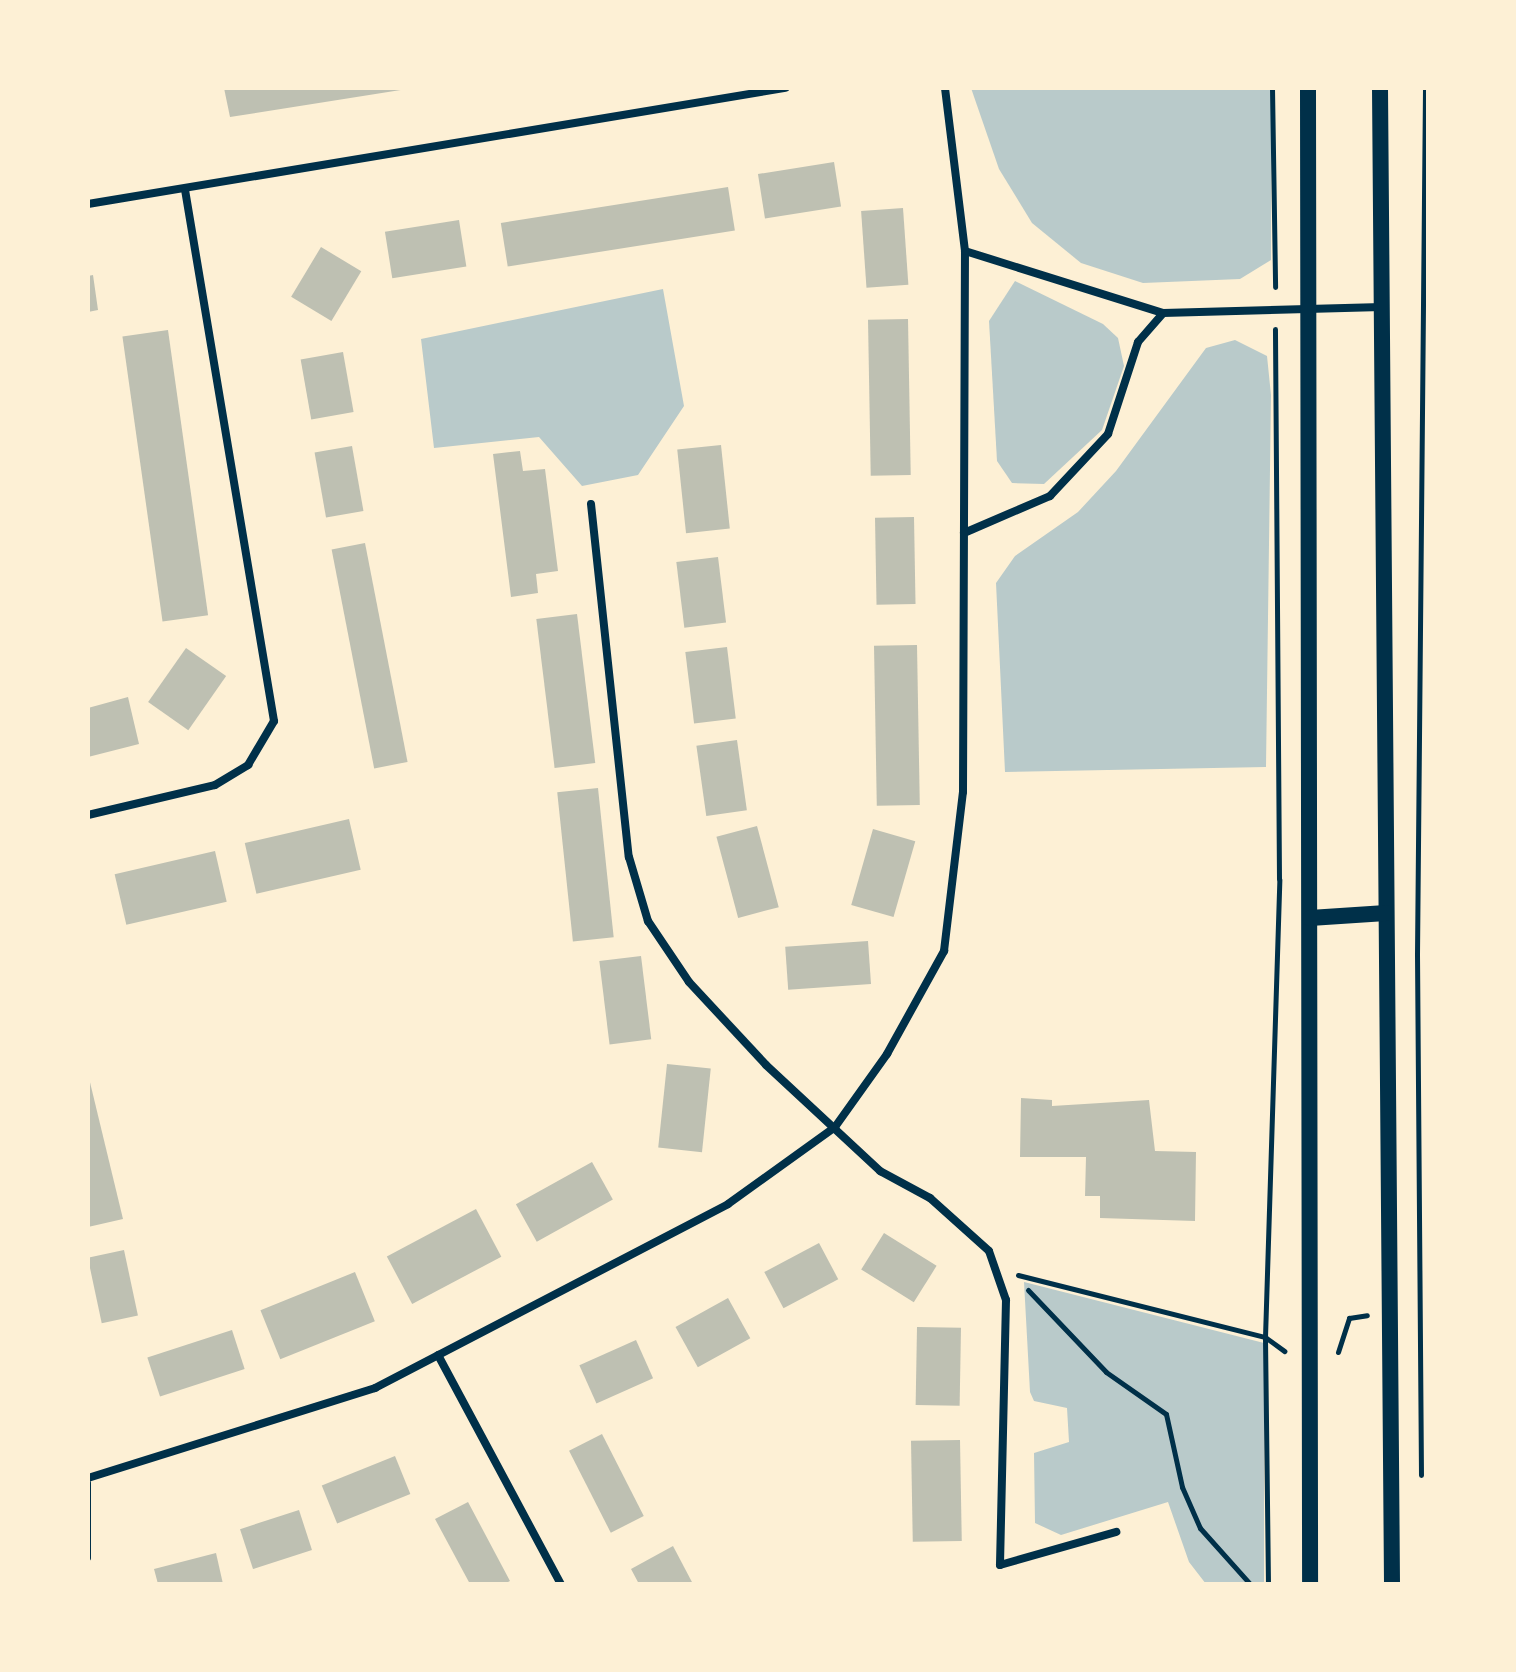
<!DOCTYPE html>
<style>
body{margin:0}
#map{position:relative;width:1516px;height:1672px;overflow:hidden;background:#fdf0d5;font-family:Overpass,sans-serif}
div>[style]{position:absolute}
.green>*{inset:0;background:#b9caca}
.building>*{inset:0;background:#bec0b2;transform-origin:0 0}
.path>*{height:5px;margin:-2.5px;padding:0 2.5px;transform-origin:2.5px;border-radius:2.5px;background:#003049}
.service>*{height:6px;margin:-3px;padding:0 3px;transform-origin:3px;border-radius:3px;background:#003049}
.minor>*{height:8px;margin:-4px;padding:0 4px;transform-origin:4px;border-radius:4px;background:#003049}
.secondary>*{height:16px;margin:-8px;padding:0 8px;transform-origin:8px;border-radius:8px;background:#003049}
span{translate:-50% -50%;white-space:nowrap;text-align:center;line-height:1.15;-webkit-text-stroke:6px #fdf0d5;paint-order:stroke}
.frame{position:absolute;inset:0;border:90px solid #fdf0d5;pointer-events:none}
</style>
<div id="map">
<div class="green">
<div style="clip-path:polygon(971px 88px,1271px 88px,1271px 260px,1240px 279px,1143px 283px,1081px 263px,1032px 223px,999px 169px)"></div>
<div style="clip-path:polygon(1015px 281px,1103px 324px,1118px 338px,1124px 366px,1102px 430px,1044px 484px,1012px 483px,997px 461px,989px 321px)"></div>
<div style="clip-path:polygon(663px 289px,684px 406px,638px 475px,582px 486px,539px 437px,434px 448px,421px 339px)"></div>
<div style="clip-path:polygon(1235px 340px,1267px 356px,1271px 395px,1266px 767px,1005px 772px,996px 583px,1015px 556px,1078px 512px,1116px 471px,1206px 348px)"></div>
<div style="clip-path:polygon(1024px 1282px,1264px 1343px,1264px 1584px,1206px 1584px,1189px 1562px,1168px 1502px,1061px 1535px,1035px 1523px,1034px 1453px,1069px 1442px,1067px 1408px,1034px 1401px,1030px 1392px)"></div>
</div>
<div class="building">
<div style="clip-path:polygon(224px 88px,407px 88px,407px 89px,230px 117px)"></div>
<div style="left:834px;top:162px;width:45px;height:77px;rotate:81deg"></div>
<div style="left:728px;top:187px;width:44px;height:230px;rotate:81deg"></div>
<div style="left:903px;top:208px;width:77px;height:42px;rotate:86deg"></div>
<div style="left:459px;top:220px;width:47px;height:75px;rotate:81deg"></div>
<div style="left:321px;top:247px;width:47px;height:58px;rotate:31deg"></div>
<div style="clip-path:polygon(93px 275px,98px 310px,88px 312px,88px 276px)"></div>
<div style="left:908px;top:319px;width:156px;height:40px;rotate:89deg"></div>
<div style="left:168px;top:330px;width:288px;height:46px;rotate:82deg"></div>
<div style="left:343px;top:352px;width:61px;height:43px;rotate:80deg"></div>
<div style="left:721px;top:445px;width:84px;height:44px;rotate:84deg"></div>
<div style="left:352px;top:446px;width:66px;height:38px;rotate:80deg"></div>
<div style="clip-path:polygon(520px 451px,523px 471px,545px 469px,558px 571px,536px 574px,538px 593px,511px 597px,493px 454px)"></div>
<div style="left:914px;top:517px;width:87px;height:39px;rotate:89deg"></div>
<div style="left:365px;top:543px;width:223px;height:34px;rotate:79deg"></div>
<div style="left:718px;top:557px;width:66px;height:42px;rotate:83deg"></div>
<div style="left:577px;top:614px;width:150px;height:41px;rotate:83deg"></div>
<div style="left:917px;top:645px;width:160px;height:43px;rotate:89deg"></div>
<div style="left:727px;top:647px;width:72px;height:42px;rotate:83deg"></div>
<div style="left:186px;top:648px;width:49px;height:66px;rotate:35deg"></div>
<div style="clip-path:polygon(128px 697px,139px 744px,88px 757px,88px 708px)"></div>
<div style="left:737px;top:740px;width:71px;height:41px;rotate:82deg"></div>
<div style="left:598px;top:788px;width:150px;height:41px;rotate:84deg"></div>
<div style="left:349px;top:819px;width:52px;height:107px;rotate:77deg"></div>
<div style="left:757px;top:826px;width:84px;height:42px;rotate:75deg"></div>
<div style="left:873px;top:829px;width:44px;height:79px;rotate:16deg"></div>
<div style="left:215px;top:851px;width:52px;height:103px;rotate:77deg"></div>
<div style="left:868px;top:941px;width:43px;height:83px;rotate:86deg"></div>
<div style="left:641px;top:956px;width:84px;height:42px;rotate:83deg"></div>
<div style="left:667px;top:1064px;width:44px;height:84px;rotate:6deg"></div>
<div style="clip-path:polygon(88px 1074px,123px 1219px,88px 1227px)"></div>
<div style="clip-path:polygon(1021px 1098px,1052px 1100px,1052px 1106px,1149px 1100px,1155px 1151px,1196px 1152px,1195px 1221px,1100px 1218px,1100px 1196px,1085px 1196px,1086px 1157px,1020px 1157px)"></div>
<div style="left:592px;top:1162px;width:43px;height:87px;rotate:61deg"></div>
<div style="left:476px;top:1209px;width:54px;height:101px;rotate:62deg"></div>
<div style="left:884px;top:1233px;width:62px;height:43px;rotate:32deg"></div>
<div style="left:819px;top:1243px;width:41px;height:62px;rotate:62deg"></div>
<div style="left:124px;top:1250px;width:67px;height:37px;rotate:78deg"></div>
<div style="left:355px;top:1272px;width:53px;height:102px;rotate:68deg"></div>
<div style="left:728px;top:1298px;width:46px;height:60px;rotate:61deg"></div>
<div style="left:917px;top:1327px;width:44px;height:78px;rotate:1deg"></div>
<div style="left:232px;top:1330px;width:41px;height:89px;rotate:72deg"></div>
<div style="left:636px;top:1340px;width:42px;height:62px;rotate:66deg"></div>
<div style="left:602px;top:1434px;width:92px;height:37px;rotate:63deg"></div>
<div style="left:960px;top:1440px;width:101px;height:49px;rotate:89deg"></div>
<div style="left:395px;top:1456px;width:41px;height:79px;rotate:68deg"></div>
<div style="clip-path:polygon(468px 1502px,510px 1581px,504px 1584px,470px 1584px,435px 1519px)"></div>
<div style="left:299px;top:1510px;width:42px;height:62px;rotate:72deg"></div>
<div style="clip-path:polygon(673px 1546px,693px 1584px,639px 1584px,631px 1569px)"></div>
<div style="clip-path:polygon(216px 1553px,223px 1584px,158px 1584px,154px 1569px)"></div>
</div>
<div class="path">
<div style="left:1272px;top:88px;width:199px;rotate:89.1deg"></div>
<div style="left:1018px;top:1275px;width:255px;rotate:14.1deg"></div>
<div style="left:1265px;top:1337px;width:24px;rotate:36deg"></div>
<div style="left:1028px;top:1290px;width:113px;rotate:46.4deg"></div>
<div style="left:1106px;top:1372px;width:73px;rotate:35deg"></div>
<div style="left:1166px;top:1414px;width:75px;rotate:77.6deg"></div>
<div style="left:1182px;top:1487px;width:45px;rotate:66.3deg"></div>
<div style="left:1200px;top:1528px;width:75px;rotate:48.2deg"></div>
<div style="left:1338px;top:1352px;width:36px;rotate:-72deg"></div>
<div style="left:1349px;top:1318px;width:18px;rotate:-9deg"></div>
<div style="left:1421px;top:1475px;width:521px;rotate:-90.44deg"></div>
<div style="left:1417px;top:954px;width:866px;rotate:-89.47deg"></div>
<div style="left:1268px;top:1584px;width:247px;rotate:-90.7deg"></div>
<div style="left:1265px;top:1337px;width:458px;rotate:-88.2deg"></div>
<div style="left:1279px;top:879px;width:550px;rotate:-90.42deg"></div>
</div>
<div class="service">
<div style="left:88px;top:1483px;width:75px;rotate:90deg"></div>
</div>
<div class="minor">
<div style="left:88px;top:204px;width:707px;rotate:-9.45deg"></div>
<div style="left:965px;top:251px;width:207px;rotate:17.4deg"></div>
<div style="left:1163px;top:313px;width:219px;rotate:-1.6deg"></div>
<div style="left:591px;top:504px;width:355px;rotate:83.9deg"></div>
<div style="left:629px;top:857px;width:67px;rotate:73.5deg"></div>
<div style="left:648px;top:921px;width:73px;rotate:56.1deg"></div>
<div style="left:689px;top:982px;width:113px;rotate:47.1deg"></div>
<div style="left:766px;top:1065px;width:156px;rotate:42.9deg"></div>
<div style="left:880px;top:1171px;width:57px;rotate:28.4deg"></div>
<div style="left:930px;top:1198px;width:79px;rotate:41.9deg"></div>
<div style="left:989px;top:1251px;width:52px;rotate:70.9deg"></div>
<div style="left:1006px;top:1300px;width:265px;rotate:91.3deg"></div>
<div style="left:1000px;top:1565px;width:121px;rotate:-15.9deg"></div>
<div style="left:964px;top:533px;width:94px;rotate:-23.3deg"></div>
<div style="left:1050px;top:496px;width:85px;rotate:-46.9deg"></div>
<div style="left:1108px;top:434px;width:97px;rotate:-71.9deg"></div>
<div style="left:1138px;top:342px;width:38px;rotate:-49deg"></div>
<div style="left:88px;top:815px;width:130px;rotate:-13.3deg"></div>
<div style="left:215px;top:785px;width:39px;rotate:-31deg"></div>
<div style="left:248px;top:765px;width:51px;rotate:-59.4deg"></div>
<div style="left:274px;top:721px;width:538px;rotate:-99.51deg"></div>
<div style="left:438px;top:1355px;width:260px;rotate:61.8deg"></div>
<div style="left:88px;top:1478px;width:301px;rotate:-17.4deg"></div>
<div style="left:375px;top:1388px;width:398px;rotate:-27.5deg"></div>
<div style="left:728px;top:1204px;width:132px;rotate:-35.7deg"></div>
<div style="left:835px;top:1127px;width:90px;rotate:-54.5deg"></div>
<div style="left:887px;top:1054px;width:118px;rotate:-61deg"></div>
<div style="left:944px;top:951px;width:160px;rotate:-83.2deg"></div>
<div style="left:963px;top:792px;width:541px;rotate:-89.79deg"></div>
<div style="left:965px;top:251px;width:164px;rotate:-97deg"></div>
</div>
<div class="secondary">
<div style="left:1308px;top:88px;width:1496px;rotate:89.92deg"></div>
<div style="left:1380px;top:88px;width:1496px;rotate:89.54deg"></div>
<div style="left:1310px;top:918px;width:76px;rotate:-3.8deg"></div>
</div>
<div class="frame"></div>
</div>
